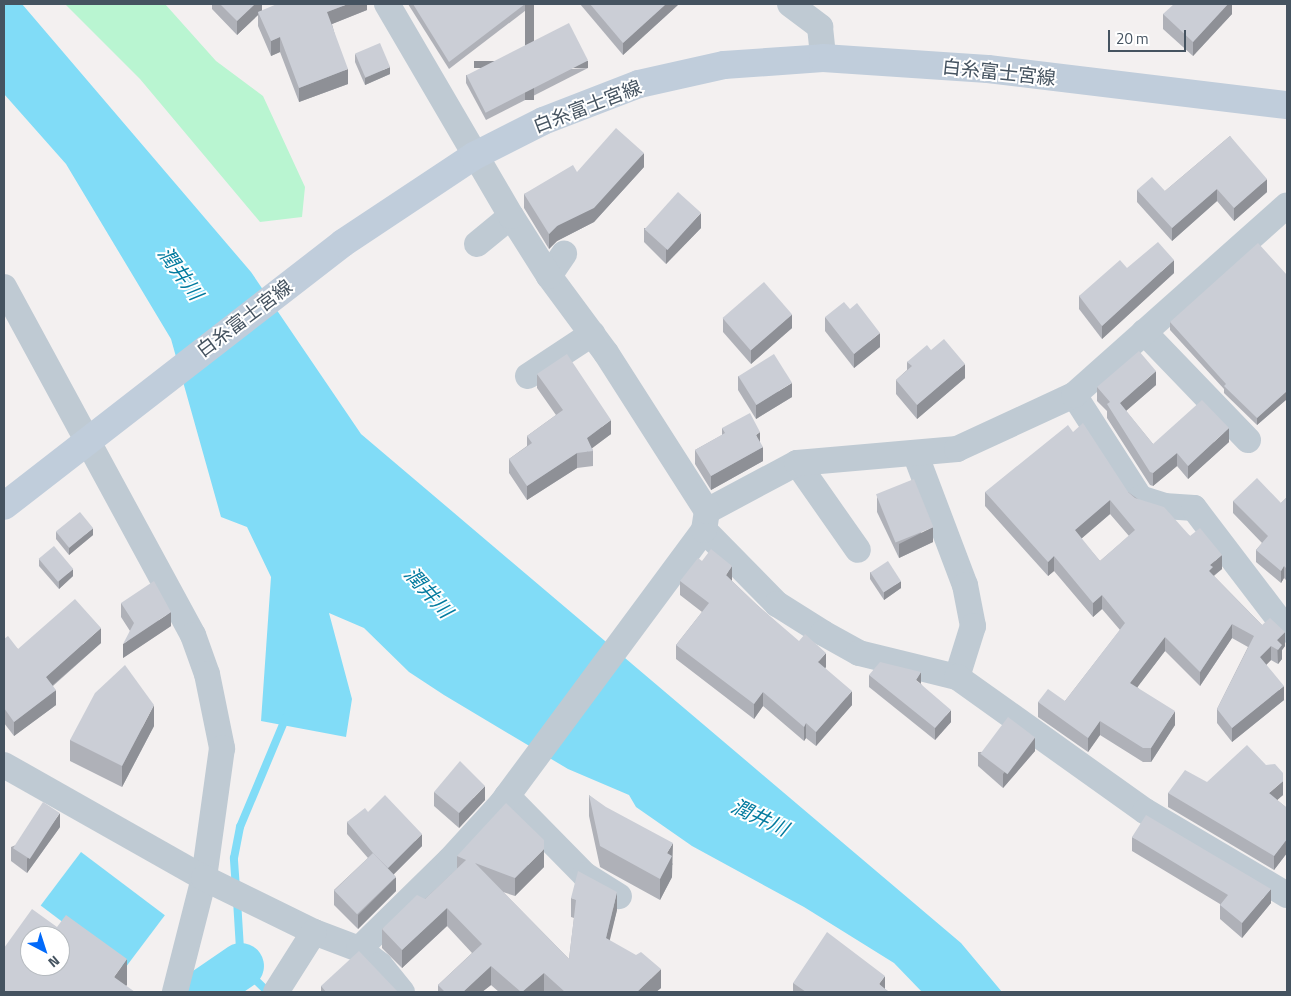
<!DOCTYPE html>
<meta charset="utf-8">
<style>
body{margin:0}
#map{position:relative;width:1291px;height:996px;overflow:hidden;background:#f3f0f0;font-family:"Titillium Web","Noto Sans JP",sans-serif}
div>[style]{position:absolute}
.green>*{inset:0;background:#b9f5d1}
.water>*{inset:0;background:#81dcf7;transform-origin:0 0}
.stream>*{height:8px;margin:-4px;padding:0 4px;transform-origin:4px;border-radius:4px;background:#81dcf7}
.river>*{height:46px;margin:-23px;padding:0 23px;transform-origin:23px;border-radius:23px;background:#81dcf7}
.street>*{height:26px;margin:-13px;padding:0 13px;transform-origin:13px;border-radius:13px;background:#bfcad3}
.secondary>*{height:28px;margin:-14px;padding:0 14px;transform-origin:14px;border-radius:14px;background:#c0cddb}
.wall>*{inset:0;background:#afb1b8}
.shaded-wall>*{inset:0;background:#8e9096;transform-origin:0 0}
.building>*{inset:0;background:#cbced6;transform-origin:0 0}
span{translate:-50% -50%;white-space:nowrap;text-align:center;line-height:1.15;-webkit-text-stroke:4px #fff;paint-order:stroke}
.street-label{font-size:19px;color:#455360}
.water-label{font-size:20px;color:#037b9f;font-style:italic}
.frame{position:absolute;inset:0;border:5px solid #455360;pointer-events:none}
.north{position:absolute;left:20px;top:926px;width:50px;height:50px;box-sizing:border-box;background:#fff;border:1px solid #b5babf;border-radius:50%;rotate:140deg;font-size:14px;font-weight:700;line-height:20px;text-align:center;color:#455360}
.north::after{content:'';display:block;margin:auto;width:18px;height:22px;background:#026afa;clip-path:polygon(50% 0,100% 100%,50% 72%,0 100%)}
.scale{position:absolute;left:1108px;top:30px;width:78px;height:22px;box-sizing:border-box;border:2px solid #455360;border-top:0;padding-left:6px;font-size:15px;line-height:18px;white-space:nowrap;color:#455360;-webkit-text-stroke:4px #fff;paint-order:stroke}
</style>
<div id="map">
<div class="green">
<div style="clip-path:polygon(65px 4px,165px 4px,216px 61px,263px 96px,305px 187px,302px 217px,260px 222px,140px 79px)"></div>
</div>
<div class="water">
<div style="clip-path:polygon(4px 4px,22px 4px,251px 272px,361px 434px,961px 943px,1002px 992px,922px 992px,894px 963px,804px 907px,692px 846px,636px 807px,629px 795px,568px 769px,444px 695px,409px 672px,364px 628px,329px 613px,352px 699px,346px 737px,261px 721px,271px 577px,247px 527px,221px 517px,171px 339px,66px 164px,4px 94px)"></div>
<div style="left:81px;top:852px;width:105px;height:67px;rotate:37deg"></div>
</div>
<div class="stream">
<div style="left:236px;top:889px;width:31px;rotate:-94deg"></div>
<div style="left:234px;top:858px;width:32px;rotate:-79deg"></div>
<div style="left:240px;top:827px;width:119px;rotate:-67.3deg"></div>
<div style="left:237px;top:900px;width:66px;rotate:86.5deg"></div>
<div style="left:241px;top:966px;width:37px;rotate:44deg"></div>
</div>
<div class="river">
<div style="left:203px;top:992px;width:46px;rotate:-34.4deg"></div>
</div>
<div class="street">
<div style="left:790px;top:4px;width:38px;rotate:37deg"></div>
<div style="left:820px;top:27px;width:31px;rotate:84deg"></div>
<div style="left:477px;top:244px;width:44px;rotate:-39.5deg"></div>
<div style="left:549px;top:276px;width:27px;rotate:-56deg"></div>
<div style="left:4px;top:287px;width:396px;rotate:61.5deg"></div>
<div style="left:193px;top:635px;width:41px;rotate:70.3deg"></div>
<div style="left:207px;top:674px;width:76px;rotate:78.5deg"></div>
<div style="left:222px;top:748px;width:131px;rotate:97.9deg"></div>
<div style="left:204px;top:878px;width:118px;rotate:104.3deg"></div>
<div style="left:1144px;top:332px;width:150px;rotate:46.1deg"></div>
<div style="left:528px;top:376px;width:77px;rotate:-33.3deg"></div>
<div style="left:1074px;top:395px;width:122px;rotate:57.3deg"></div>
<div style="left:1140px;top:498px;width:25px;rotate:18deg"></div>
<div style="left:1164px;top:506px;width:30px;rotate:4deg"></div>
<div style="left:1194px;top:508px;width:153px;rotate:52.7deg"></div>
<div style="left:915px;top:453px;width:141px;rotate:69.3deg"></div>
<div style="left:965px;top:585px;width:42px;rotate:79deg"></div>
<div style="left:973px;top:626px;width:53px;rotate:107.4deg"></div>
<div style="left:797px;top:463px;width:106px;rotate:55deg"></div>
<div style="left:707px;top:511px;width:102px;rotate:-28.1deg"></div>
<div style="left:797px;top:463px;width:161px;rotate:-5deg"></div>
<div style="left:957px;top:449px;width:129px;rotate:-24.8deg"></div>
<div style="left:1074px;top:395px;width:285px;rotate:-41.7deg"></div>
<div style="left:704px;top:530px;width:104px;rotate:45.4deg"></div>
<div style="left:777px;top:604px;width:54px;rotate:32.2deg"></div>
<div style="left:823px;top:633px;width:41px;rotate:29.1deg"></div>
<div style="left:859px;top:653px;width:101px;rotate:13.8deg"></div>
<div style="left:957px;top:677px;width:231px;rotate:35.5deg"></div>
<div style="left:1145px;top:811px;width:165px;rotate:30.6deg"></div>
<div style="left:4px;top:765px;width:230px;rotate:29.5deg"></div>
<div style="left:204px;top:878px;width:123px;rotate:26.1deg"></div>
<div style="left:314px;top:932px;width:48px;rotate:20.7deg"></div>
<div style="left:359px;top:949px;width:26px;rotate:37deg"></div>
<div style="left:380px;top:965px;width:35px;rotate:51deg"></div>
<div style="left:507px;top:796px;width:111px;rotate:45.4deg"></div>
<div style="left:585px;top:875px;width:40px;rotate:32deg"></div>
<div style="left:359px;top:949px;width:126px;rotate:-44.4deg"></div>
<div style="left:449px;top:861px;width:79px;rotate:-47.6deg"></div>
<div style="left:502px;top:803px;width:340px;rotate:-53.5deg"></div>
<div style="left:704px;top:530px;width:19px;rotate:-81deg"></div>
<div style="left:707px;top:511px;width:188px;rotate:-122.6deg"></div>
<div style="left:606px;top:353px;width:96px;rotate:-126.5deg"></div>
<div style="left:549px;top:276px;width:71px;rotate:-122.3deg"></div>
<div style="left:511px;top:216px;width:246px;rotate:-120.3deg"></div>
<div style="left:276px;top:992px;width:71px;rotate:-57.7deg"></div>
</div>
<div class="secondary">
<div style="left:4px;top:506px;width:429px;rotate:-37.8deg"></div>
<div style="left:343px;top:243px;width:157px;rotate:-33.6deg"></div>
<div style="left:474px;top:156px;width:77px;rotate:-26.9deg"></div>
<div style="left:543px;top:121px;width:103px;rotate:-21.1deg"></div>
<div style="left:639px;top:84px;width:87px;rotate:-12.6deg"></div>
<div style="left:724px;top:65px;width:99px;rotate:-4deg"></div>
<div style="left:823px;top:58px;width:165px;rotate:3.8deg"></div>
<div style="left:988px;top:69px;width:301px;rotate:6.9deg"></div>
</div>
<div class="wall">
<div style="clip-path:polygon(212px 4px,262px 4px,262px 11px,367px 4px,367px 10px,332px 24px,348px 84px,299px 102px,280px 52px,271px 56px,258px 26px,258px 15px,237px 35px,212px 9px)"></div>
<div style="clip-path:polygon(408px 4px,534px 4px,449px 69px)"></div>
<div style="clip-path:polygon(580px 4px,679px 4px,623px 55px)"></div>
<div style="clip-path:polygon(1232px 4px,1232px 14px,1193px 56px,1163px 29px,1163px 14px)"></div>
<div style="clip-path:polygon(355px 54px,390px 74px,365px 85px,355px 62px)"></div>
<div style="clip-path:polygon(588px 68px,486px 120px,466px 83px,466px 75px)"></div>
<div style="clip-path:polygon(1230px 136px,1267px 192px,1234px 221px,1217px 201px,1172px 241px,1137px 202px,1137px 190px,1165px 191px)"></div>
<div style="clip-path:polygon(644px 167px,594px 222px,557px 241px,549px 249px,524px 208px,524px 194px,577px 172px)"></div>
<div style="clip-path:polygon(644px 228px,701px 228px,666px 264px,644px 242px)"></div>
<div style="clip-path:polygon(1127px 268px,1174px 273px,1102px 339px,1079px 309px,1079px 296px)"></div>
<div style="clip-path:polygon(1287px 275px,1287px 399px,1257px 425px,1224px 393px,1224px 389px,1170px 330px,1170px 322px)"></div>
<div style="clip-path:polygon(825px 317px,880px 347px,854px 368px,825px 331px)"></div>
<div style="clip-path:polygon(723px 318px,792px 328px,751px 364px,723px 332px)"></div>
<div style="clip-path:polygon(931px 350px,965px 378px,917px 419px,896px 394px,896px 380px,907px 370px,907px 362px)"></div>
<div style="clip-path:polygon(537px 374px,611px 434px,592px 448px,593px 451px,593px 466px,577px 468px,527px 500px,509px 473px,509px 459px,527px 446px,527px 436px,556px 415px,537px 388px)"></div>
<div style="clip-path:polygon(738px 376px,792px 397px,756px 419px,738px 390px)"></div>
<div style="clip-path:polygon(1156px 385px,1126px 411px,1153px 444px,1229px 442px,1188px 479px,1177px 466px,1153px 486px,1150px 485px,1107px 418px,1107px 411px,1097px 401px,1097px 387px)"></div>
<div style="clip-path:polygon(722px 428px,760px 442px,763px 461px,711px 490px,695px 464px,695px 450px,722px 435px)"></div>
<div style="clip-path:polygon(evenodd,985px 492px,1128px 492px,1190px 536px,1222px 569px,1214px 576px,1262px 625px,1285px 646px,1282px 650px,1282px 659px,1278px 664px,1271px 660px,1266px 665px,1284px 700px,1232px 742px,1217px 723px,1217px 709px,1248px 647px,1232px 638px,1200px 686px,1165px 651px,1137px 687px,1175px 725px,1151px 762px,1143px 762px,1100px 735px,1088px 752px,1038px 717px,1038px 702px,1065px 701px,1120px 630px,1102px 609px,1093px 617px,1054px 571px,1048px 576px,985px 506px,985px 492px,1110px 514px,1129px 536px,1100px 561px,1081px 539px,1110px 514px)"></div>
<div style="clip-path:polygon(877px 497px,933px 542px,899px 558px,877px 512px)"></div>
<div style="clip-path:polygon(1287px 497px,1287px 581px,1284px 578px,1281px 583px,1256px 562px,1256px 550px,1262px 543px,1233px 513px,1233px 501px,1281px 503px)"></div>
<div style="clip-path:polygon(56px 532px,93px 535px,69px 555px,56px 539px)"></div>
<div style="clip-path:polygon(39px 559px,73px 576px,59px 589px,39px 566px)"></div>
<div style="clip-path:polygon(870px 572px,901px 588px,884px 600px,870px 579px)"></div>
<div style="clip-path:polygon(680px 581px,732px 581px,757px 605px,826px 667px,825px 668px,852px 705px,816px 746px,806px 738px,804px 741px,763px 706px,754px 719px,676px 659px,676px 645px,702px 612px,680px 595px)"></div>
<div style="clip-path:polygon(121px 603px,171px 626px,123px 658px,130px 631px,121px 617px)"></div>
<div style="clip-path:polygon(4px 639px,18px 649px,101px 643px,53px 686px,56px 705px,14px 736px,4px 723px)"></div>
<div style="clip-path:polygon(869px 675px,921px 684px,951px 722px,935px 740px,869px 687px)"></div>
<div style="clip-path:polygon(154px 726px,122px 787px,70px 761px,70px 740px)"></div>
<div style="clip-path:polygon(1035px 751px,1003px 788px,978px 766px,978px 752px)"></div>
<div style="clip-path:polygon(1207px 782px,1283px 795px,1277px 800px,1287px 808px,1287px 853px,1274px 870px,1168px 807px,1168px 793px)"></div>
<div style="clip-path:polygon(434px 792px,485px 800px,459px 828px,434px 806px)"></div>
<div style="clip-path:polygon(589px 795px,673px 864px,672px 865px,672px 877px,660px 900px,600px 867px,589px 816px)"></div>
<div style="clip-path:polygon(368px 812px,422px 846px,394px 874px,396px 891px,358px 929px,334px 905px,334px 890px,368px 858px,347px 834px,347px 822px)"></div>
<div style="clip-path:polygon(60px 827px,27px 873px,11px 861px,11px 847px)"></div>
<div style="clip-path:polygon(1132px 837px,1271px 903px,1242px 938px,1220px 919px,1220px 904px,1132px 851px)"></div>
<div style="clip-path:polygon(457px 856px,544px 867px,515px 896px,503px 892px,569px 959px,574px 918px,571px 917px,571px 898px,617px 910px,609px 940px,661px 988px,656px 992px,545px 992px,544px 991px,543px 992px,499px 992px,491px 985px,482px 992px,438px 992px,438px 985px,472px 953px,447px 926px,402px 968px,382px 948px,382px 929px,425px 899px,457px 869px)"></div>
<div style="clip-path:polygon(793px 983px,885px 989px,889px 992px,793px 992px)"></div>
<div style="clip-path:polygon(321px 986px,398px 992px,321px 992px)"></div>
</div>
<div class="shaded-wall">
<div style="clip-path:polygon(255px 4px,262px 4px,262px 11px,258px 12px,258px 15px,237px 35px,237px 21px)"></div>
<div style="clip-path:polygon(348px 4px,367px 4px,367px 10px,327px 26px,327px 12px)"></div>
<div style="left:525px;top:4px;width:9px;height:96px"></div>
<div style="clip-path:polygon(666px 4px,679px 4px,623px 55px,623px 43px)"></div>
<div style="clip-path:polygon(1228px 4px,1232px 4px,1232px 14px,1193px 56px,1193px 42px)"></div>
<div style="clip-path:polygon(280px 37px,280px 52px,271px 56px,271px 41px)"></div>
<div style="left:588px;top:61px;width:7px;height:114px;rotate:90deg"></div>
<div style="clip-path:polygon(390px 67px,390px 74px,365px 85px,365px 78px)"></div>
<div style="clip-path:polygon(348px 69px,348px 84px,299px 102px,299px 88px)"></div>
<div style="clip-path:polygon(644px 153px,644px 167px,594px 222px,557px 241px,549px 249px,549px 234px,557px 226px)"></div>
<div style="clip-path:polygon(1267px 179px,1267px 192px,1234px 221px,1234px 208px)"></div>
<div style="clip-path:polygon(1217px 189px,1217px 201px,1172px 241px,1172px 228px)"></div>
<div style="clip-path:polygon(701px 213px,701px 228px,666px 264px,666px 250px)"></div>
<div style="clip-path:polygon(1174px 260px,1174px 273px,1102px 339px,1102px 326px)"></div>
<div style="clip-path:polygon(792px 314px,792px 328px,751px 364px,751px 350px)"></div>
<div style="clip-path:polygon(880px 333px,880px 347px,854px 368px,854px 354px)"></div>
<div style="clip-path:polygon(965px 364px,965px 378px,917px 419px,917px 405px)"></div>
<div style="clip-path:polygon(1156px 371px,1156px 385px,1120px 416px,1120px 403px)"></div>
<div style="clip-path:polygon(792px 383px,792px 397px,756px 419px,756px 405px)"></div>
<div style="clip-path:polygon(1287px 391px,1287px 399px,1257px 425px,1257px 418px)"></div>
<div style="clip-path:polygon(611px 420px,611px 434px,587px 452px,587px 438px)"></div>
<div style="clip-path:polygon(1229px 428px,1229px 442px,1188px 479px,1188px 466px)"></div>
<div style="clip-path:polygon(760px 432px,760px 447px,756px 435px)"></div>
<div style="clip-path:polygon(763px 447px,763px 461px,711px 490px,711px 476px)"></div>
<div style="clip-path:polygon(577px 453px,577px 468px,527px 500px,527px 486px)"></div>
<div style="clip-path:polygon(1177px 453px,1177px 466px,1153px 486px,1153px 473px)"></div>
<div style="clip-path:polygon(1110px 500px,1110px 514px,1075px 544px,1075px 530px)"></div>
<div style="clip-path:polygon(933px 527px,933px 542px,899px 558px,899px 544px)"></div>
<div style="clip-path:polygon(93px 528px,93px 535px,69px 555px,69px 548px)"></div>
<div style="clip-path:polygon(1222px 555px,1222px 569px,1213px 576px,1209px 571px,1210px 565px)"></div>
<div style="clip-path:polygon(1054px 556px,1054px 571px,1048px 576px,1048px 562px)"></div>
<div style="clip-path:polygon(732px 566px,732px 581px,726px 589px,726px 575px)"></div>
<div style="clip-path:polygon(1284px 566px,1284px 578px,1281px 583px,1281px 571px)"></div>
<div style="clip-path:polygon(73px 569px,73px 576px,59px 589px,59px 581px)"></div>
<div style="clip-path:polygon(901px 581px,901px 588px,884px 600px,884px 592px)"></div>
<div style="clip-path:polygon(1102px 595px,1102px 609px,1093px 617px,1093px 603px)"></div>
<div style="clip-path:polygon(171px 612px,171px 626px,123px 658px,123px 644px)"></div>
<div style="clip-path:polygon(1232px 624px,1232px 638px,1200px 686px,1200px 672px)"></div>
<div style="clip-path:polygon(101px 628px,101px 643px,46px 691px,46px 677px)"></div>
<div style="clip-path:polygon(1285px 632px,1285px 646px,1282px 650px,1282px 659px,1278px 664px,1277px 640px)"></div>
<div style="clip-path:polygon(1165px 637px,1165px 651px,1130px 697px,1130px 683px)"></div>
<div style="clip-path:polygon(1271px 646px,1271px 660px,1260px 671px,1260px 657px)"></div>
<div style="clip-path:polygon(826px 653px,826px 667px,818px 676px,818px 662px)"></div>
<div style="clip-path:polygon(921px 672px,921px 684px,916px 680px)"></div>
<div style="clip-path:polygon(1284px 686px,1284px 700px,1232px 742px,1232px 728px)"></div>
<div style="clip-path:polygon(56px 690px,56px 705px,14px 736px,14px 722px)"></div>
<div style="clip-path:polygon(852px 691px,852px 705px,816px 746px,816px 732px)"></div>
<div style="clip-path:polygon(763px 692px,763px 706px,754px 719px,754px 704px)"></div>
<div style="clip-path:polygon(154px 705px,154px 726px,122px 787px,122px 766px)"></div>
<div style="clip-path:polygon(951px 710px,951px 722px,935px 740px,935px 728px)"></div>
<div style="clip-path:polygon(1175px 711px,1175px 725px,1151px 762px,1151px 748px)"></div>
<div style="clip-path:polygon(1100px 721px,1100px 735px,1088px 752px,1088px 738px)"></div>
<div style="clip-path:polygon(806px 723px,806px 738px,804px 741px,804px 727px)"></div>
<div style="clip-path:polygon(1035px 737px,1035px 751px,1003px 788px,1003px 774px)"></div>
<div style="clip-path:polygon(1283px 781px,1283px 795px,1269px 807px,1269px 793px)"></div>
<div style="clip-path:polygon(485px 786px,485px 800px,459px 828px,459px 813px)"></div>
<div style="clip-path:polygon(60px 813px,60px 827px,27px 873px,27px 859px)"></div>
<div style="clip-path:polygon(422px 834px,422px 846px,387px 881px,387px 869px)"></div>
<div style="clip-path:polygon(1287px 839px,1287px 853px,1274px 870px,1274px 856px)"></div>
<div style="clip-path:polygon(673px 843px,672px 877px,660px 900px,660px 879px,667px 853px)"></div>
<div style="clip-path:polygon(544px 849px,544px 867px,515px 896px,515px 878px)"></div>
<div style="clip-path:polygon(396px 877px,396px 891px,358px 929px,358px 915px)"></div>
<div style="clip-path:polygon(1271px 889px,1271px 903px,1242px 938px,1242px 923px)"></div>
<div style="clip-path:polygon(617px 892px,617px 910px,606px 956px,606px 938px)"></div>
<div style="clip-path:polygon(447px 908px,447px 926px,402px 968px,402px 950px)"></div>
<div style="clip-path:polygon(127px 959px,127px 985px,121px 992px,114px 977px)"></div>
<div style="clip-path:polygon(491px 966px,491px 985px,482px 992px,463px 992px)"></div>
<div style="clip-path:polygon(661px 969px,661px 988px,656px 992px,637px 992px)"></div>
<div style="clip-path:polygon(544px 973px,544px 991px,543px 992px,522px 992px)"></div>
<div style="clip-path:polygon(885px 976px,885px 991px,879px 984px)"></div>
</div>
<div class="building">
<div style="clip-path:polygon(220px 4px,255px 4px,237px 21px)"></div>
<div style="clip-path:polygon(277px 4px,348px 4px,327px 12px,348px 69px,299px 88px,280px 37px,271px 41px,258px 12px)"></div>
<div style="clip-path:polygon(413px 4px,525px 4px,449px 62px)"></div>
<div style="clip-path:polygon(590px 4px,666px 4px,623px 43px)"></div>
<div style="clip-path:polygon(1174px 4px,1228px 4px,1193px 42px,1163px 14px)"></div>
<div style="left:569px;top:23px;width:42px;height:115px;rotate:63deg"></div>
<div style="left:380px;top:43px;width:26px;height:27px;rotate:67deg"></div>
<div style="clip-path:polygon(616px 128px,644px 153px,594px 208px,557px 226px,549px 234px,524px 194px,573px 165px,577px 172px)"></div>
<div style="clip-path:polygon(1230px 136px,1267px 179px,1234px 208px,1217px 189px,1172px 228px,1137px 190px,1152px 177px,1165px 191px)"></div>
<div style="left:678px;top:192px;width:31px;height:50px;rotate:42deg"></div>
<div style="clip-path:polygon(1158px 242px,1174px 260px,1102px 326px,1079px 296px,1120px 260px,1127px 268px)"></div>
<div style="clip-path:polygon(1258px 243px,1287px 275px,1287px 392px,1287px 391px,1257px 418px,1224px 386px,1226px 384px,1170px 322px)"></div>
<div style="left:764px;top:282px;width:43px;height:55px;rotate:49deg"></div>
<div style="clip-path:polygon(844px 302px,850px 309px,857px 303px,880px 333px,854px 354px,825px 317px)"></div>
<div style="clip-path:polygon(944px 339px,965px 364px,917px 405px,896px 380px,912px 366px,907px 362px,927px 345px,931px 350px)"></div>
<div style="clip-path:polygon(1139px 351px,1156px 371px,1120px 403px,1153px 444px,1202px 400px,1229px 428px,1188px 466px,1177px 453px,1153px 473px,1150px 472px,1107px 404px,1110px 402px,1097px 387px)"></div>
<div style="clip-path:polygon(567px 354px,611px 420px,587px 438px,593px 451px,577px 453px,527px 486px,509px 459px,532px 443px,527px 436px,563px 410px,537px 374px)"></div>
<div style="left:774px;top:354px;width:34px;height:42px;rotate:58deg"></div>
<div style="clip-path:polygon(750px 413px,760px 432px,756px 435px,763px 447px,711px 476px,695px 450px,725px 433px,722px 428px)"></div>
<div style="clip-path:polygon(evenodd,1083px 423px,1128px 492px,1135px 498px,1164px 507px,1190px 536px,1200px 528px,1222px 555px,1210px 565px,1213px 567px,1209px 571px,1262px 625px,1270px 618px,1285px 632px,1277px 640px,1282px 645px,1278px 650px,1271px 646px,1260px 657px,1284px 686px,1232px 728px,1217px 709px,1254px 636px,1232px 624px,1200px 672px,1165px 637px,1130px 683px,1175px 711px,1151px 748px,1143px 748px,1100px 721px,1088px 738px,1038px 702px,1048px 689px,1065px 701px,1125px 623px,1102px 595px,1093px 603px,1054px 556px,1048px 562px,985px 492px,1068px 425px,1073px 432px,1083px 423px,1110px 500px,1135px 530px,1100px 561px,1075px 530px,1110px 500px)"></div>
<div style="clip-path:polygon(1257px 478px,1281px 503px,1287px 497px,1287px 569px,1284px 566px,1281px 571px,1256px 550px,1268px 536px,1233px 501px)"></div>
<div style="left:914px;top:479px;width:52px;height:41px;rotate:68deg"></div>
<div style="left:80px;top:512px;width:21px;height:31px;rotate:51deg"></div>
<div style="left:54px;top:546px;width:30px;height:20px;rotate:50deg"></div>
<div style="clip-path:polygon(711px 549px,732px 566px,726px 575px,757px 605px,799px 641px,805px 634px,826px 653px,818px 662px,852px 691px,816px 732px,806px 723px,804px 727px,763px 692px,754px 704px,676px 645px,709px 603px,680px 581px,698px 558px,702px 561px)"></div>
<div style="left:888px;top:561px;width:24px;height:21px;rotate:57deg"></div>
<div style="clip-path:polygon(154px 581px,171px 612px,123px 644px,134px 623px,121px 603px)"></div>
<div style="clip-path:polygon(75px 599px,101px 628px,46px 677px,56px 690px,14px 722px,4px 708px,4px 639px,8px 636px,18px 649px)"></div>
<div style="clip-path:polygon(880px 662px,921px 672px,916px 680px,951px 710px,935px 728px,869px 675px)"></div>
<div style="clip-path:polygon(125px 665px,154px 705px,122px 766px,70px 740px,95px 693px)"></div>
<div style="left:1008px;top:717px;width:34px;height:46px;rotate:37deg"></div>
<div style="clip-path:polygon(1247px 745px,1266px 765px,1275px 764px,1283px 773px,1283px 781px,1269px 793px,1287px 808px,1287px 839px,1274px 856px,1168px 793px,1185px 770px,1207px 782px)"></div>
<div style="clip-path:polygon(460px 761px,485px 786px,459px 813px,434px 792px)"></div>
<div style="clip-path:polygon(385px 795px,422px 834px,388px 868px,373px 853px,347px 822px,365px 808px,368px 812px)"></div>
<div style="clip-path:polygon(589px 795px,606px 807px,673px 843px,667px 853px,672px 856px,660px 879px,600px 846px)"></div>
<div style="left:43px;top:802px;width:20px;height:55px;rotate:33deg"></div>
<div style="clip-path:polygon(506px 803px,544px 840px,544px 849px,515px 878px,475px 863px,569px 959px,576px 900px,571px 898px,578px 871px,617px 892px,606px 938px,636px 955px,641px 952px,661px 969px,637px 992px,565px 992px,544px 973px,522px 992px,521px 992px,491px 966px,463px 992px,445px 992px,438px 985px,482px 944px,447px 908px,402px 950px,382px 929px,417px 895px,425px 899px,466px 860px,457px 856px)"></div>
<div style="clip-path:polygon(1146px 815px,1271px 889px,1242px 923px,1220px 905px,1228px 895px,1132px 837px)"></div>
<div style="left:373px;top:853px;width:33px;height:54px;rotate:46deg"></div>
<div style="clip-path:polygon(evenodd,32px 909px,57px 927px,66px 915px,127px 959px,114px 977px,135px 992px,4px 992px,4px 948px,32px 909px,30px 936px,60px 936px,60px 966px,30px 966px,30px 936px)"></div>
<div style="clip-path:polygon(827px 932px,885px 976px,879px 984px,889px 992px,806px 992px,793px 983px)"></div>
<div style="clip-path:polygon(359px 951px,398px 992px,326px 992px,321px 986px)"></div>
</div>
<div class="street-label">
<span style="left:999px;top:72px;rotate:6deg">白糸富士宮線</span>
<span style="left:587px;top:106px;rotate:-21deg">白糸富士宮線</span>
<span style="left:244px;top:318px;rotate:-37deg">白糸富士宮線</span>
</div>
<div class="water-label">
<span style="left:181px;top:273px;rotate:54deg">潤井川</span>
<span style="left:429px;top:592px;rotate:48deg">潤井川</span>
<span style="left:760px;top:817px;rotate:25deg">潤井川</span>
</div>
<div class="frame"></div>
<div class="north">N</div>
<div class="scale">20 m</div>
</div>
